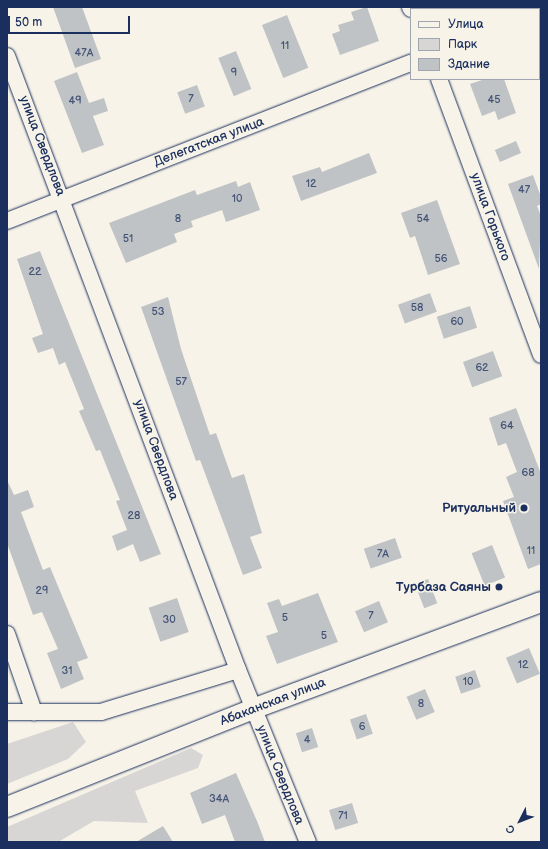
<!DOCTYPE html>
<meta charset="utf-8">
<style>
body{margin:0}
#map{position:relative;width:548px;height:849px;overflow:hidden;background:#f7f3e8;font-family:"Balsamiq Sans",sans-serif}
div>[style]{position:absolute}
.green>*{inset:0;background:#d7d6d4}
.building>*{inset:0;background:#c0c3c5;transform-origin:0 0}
.roads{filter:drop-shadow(0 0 1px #1b2f5e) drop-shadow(0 0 1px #1b2f5e)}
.minor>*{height:16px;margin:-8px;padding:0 8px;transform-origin:8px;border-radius:8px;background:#f7f3e8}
.major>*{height:20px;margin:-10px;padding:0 10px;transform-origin:10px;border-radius:10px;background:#f7f3e8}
.dots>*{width:11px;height:11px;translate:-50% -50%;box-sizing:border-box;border:2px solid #f7f3e8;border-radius:50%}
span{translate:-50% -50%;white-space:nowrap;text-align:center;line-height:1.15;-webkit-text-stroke:3px #f7f3e8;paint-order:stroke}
.number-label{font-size:11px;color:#445478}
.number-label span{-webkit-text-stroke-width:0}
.street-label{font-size:13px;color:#1b2f5e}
.poi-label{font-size:13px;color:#1b2f5e;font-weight:700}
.right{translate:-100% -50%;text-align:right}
.frame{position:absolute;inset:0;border:8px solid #1b2f5e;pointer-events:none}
.legend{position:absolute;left:410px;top:8px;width:130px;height:72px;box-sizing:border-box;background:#f7f3e8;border:1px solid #9fa5b1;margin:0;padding:5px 7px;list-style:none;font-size:12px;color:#1b2f5e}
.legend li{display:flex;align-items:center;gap:8px;height:20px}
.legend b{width:20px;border:1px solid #9fa5b1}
.north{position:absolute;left:500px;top:801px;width:40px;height:40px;-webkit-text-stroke:3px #f7f3e8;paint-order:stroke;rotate:228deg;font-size:11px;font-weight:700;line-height:16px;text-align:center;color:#1b2f5e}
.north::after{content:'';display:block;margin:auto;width:14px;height:18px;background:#1b2f5e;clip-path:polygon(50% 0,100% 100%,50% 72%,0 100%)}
.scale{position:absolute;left:8px;top:16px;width:122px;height:18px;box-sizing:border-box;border:2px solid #1b2f5e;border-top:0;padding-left:5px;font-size:12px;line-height:14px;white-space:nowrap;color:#1b2f5e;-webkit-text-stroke:3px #f7f3e8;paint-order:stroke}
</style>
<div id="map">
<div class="green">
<div style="clip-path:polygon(73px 722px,86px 742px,68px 759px,7px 784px,7px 744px)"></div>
<div style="clip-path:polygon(191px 748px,203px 755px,198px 768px,135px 791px,148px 823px,94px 821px,58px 842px,7px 842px,7px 827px)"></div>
</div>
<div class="building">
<div style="clip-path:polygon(53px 7px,82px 7px,101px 59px,75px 68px)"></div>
<div style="clip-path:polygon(367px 7px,379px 41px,340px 55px,332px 34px,340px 31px,338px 25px,354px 20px,351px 12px)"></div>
<div style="left:287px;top:15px;width:57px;height:27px;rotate:68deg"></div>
<div style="left:236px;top:51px;width:41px;height:19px;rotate:68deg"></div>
<div style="clip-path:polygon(77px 72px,89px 103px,104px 98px,108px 111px,93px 116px,104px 145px,82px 153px,54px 81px)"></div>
<div style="clip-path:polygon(485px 79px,504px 79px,516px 113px,498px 120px,495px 111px,482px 116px,470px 84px)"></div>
<div style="left:197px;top:85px;width:23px;height:21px;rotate:70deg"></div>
<div style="left:516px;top:141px;width:13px;height:23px;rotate:67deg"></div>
<div style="clip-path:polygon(369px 153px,377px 173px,301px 201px,292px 176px,320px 167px,322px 172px)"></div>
<div style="clip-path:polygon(533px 175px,541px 197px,541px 204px,537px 206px,541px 216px,539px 269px,508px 184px)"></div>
<div style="clip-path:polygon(236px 181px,238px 187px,250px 182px,260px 210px,226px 222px,222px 210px,191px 221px,193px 227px,174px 234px,177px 242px,126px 263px,109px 223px,195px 190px,197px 195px)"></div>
<div style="clip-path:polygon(437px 200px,460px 264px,428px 275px,415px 236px,410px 238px,401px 213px)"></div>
<div style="clip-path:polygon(40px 251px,161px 554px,140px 562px,133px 544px,117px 551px,112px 536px,127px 530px,116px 501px,120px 500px,100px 450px,96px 451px,79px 411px,84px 409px,65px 362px,59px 365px,53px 348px,38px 353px,32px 338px,43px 334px,17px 259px)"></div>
<div style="left:430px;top:293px;width:20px;height:34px;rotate:70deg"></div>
<div style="clip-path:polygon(168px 297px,181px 349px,210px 435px,216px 433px,232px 478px,244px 474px,262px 533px,250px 537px,262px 568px,243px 575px,200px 460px,196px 461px,141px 307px)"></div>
<div style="left:470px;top:306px;width:23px;height:35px;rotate:72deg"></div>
<div style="left:493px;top:351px;width:27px;height:32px;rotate:70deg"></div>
<div style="clip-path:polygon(516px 408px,541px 474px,541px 564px,528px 569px,503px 501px,514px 497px,506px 477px,517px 472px,506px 443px,498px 446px,489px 418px)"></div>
<div style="clip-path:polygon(7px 480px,14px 495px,28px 490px,34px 507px,21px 512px,43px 570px,50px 567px,88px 658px,77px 662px,84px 679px,61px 689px,47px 653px,58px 649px,42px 612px,33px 615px,7px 543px)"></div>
<div style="left:395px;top:538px;width:21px;height:33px;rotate:71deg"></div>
<div style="left:492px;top:545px;width:35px;height:22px;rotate:68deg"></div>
<div style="left:428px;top:579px;width:26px;height:14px;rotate:69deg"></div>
<div style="clip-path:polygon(318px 593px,338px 642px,277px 664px,266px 636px,278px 632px,267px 603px,279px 599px,282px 606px)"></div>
<div style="left:177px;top:598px;width:36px;height:30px;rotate:71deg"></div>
<div style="left:379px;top:601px;width:23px;height:26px;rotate:67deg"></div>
<div style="left:529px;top:648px;width:28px;height:25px;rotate:67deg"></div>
<div style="left:475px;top:670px;width:18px;height:21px;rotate:71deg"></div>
<div style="left:425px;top:689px;width:25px;height:20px;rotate:67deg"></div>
<div style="left:366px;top:714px;width:21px;height:17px;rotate:71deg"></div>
<div style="left:312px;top:728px;width:20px;height:17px;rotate:72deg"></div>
<div style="clip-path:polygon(236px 773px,257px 821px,265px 842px,235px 842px,225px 815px,202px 824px,190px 793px)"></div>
<div style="left:352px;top:803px;width:21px;height:24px;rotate:73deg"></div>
<div style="clip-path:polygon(163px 826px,173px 842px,136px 842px)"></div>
</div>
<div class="roads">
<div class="minor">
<div style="left:410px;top:7px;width:2px;rotate:63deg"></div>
<div style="left:539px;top:17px;width:2px"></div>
<div style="left:7px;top:56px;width:656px;rotate:69.38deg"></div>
<div style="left:238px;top:670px;width:186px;rotate:67.9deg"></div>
<div style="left:439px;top:79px;width:294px;rotate:69.7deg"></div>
<div style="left:7px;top:221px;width:434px;rotate:-21.4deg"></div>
<div style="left:7px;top:634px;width:83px;rotate:70.9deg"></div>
<div style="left:7px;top:712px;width:94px"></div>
<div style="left:101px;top:712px;width:143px;rotate:-17deg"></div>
</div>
<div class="major">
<div style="left:7px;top:807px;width:265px;rotate:-21.7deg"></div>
<div style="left:253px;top:709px;width:307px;rotate:-20.4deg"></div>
</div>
</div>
<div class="dots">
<div style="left:524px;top:508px;background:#1b2f5e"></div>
<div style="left:499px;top:587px;background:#1b2f5e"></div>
</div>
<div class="number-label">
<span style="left:285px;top:46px">11</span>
<span style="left:84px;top:53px">47А</span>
<span style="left:234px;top:73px">9</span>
<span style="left:191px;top:99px">7</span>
<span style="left:494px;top:100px">45</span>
<span style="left:75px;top:101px">49</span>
<span style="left:311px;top:184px">12</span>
<span style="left:524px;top:190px">47</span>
<span style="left:237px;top:199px">10</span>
<span style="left:178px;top:219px">8</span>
<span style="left:423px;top:219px">54</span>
<span style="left:128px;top:239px">51</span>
<span style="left:441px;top:259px">56</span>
<span style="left:35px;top:272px">22</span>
<span style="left:417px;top:308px">58</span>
<span style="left:158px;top:312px">53</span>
<span style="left:457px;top:322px">60</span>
<span style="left:482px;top:368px">62</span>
<span style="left:181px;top:382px">57</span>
<span style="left:507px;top:426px">64</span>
<span style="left:528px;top:473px">68</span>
<span style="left:134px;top:516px">28</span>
<span style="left:531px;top:551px">11</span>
<span style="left:383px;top:554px">7А</span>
<span style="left:42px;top:591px">29</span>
<span style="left:371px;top:616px">7</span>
<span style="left:285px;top:618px">5</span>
<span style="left:169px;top:620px">30</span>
<span style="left:324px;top:636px">5</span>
<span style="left:523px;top:665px">12</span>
<span style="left:67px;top:671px">31</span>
<span style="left:468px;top:682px">10</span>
<span style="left:421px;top:704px">8</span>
<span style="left:362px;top:727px">6</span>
<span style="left:307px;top:740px">4</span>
<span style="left:219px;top:799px">34А</span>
<span style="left:343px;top:816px">71</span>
</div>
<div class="street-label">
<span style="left:209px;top:142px;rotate:-21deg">Делегатская улица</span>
<span style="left:42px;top:146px;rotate:69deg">улица Свердлова</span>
<span style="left:490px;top:217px;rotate:70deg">улица Горького</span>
<span style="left:156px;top:450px;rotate:70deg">улица Свердлова</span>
<span style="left:273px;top:702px;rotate:-21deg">Абаканская улица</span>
<span style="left:280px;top:775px;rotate:68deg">улица Свердлова</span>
</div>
<div class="poi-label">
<span class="right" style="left:516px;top:508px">Ритуальный</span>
<span class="right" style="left:491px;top:587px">Турбаза Саяны</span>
</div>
<div class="frame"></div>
<ul class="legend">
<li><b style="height:5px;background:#f7f3e8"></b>Улица</li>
<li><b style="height:11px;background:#d7d6d4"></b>Парк</li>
<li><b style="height:11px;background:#c0c3c5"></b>Здание</li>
</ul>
<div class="north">С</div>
<div class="scale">50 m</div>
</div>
